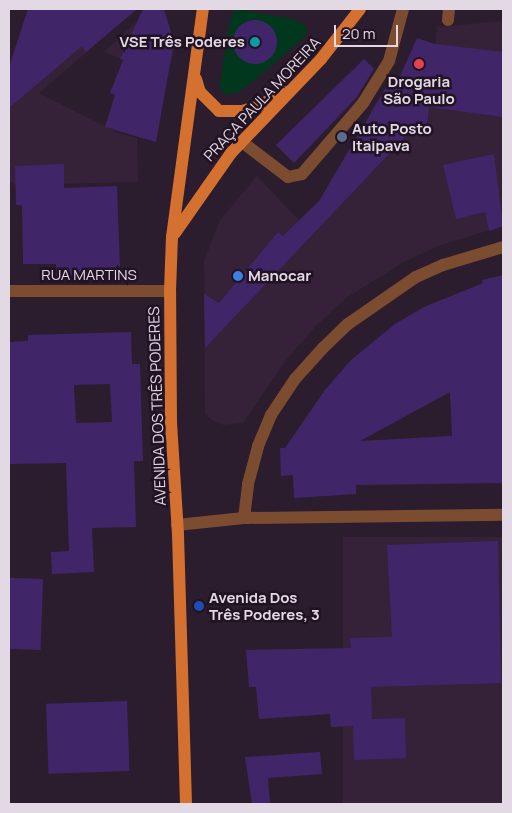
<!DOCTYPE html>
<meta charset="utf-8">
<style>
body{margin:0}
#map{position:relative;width:512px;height:813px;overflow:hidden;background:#2b1d2e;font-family:Manrope,sans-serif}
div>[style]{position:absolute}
.built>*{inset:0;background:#352138;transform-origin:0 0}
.green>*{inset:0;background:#01381d}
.building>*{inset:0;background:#402669;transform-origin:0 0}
.round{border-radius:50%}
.minor>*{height:12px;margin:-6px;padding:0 6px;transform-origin:6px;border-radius:6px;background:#7c4c30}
.major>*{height:12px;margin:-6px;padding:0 6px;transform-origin:6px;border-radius:6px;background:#d47130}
.dots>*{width:14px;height:14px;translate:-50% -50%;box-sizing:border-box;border:2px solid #221324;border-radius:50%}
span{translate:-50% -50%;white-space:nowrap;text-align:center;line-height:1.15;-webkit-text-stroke:5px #221324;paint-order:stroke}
.poi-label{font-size:15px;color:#e3d9e4;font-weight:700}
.right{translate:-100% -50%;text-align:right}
.left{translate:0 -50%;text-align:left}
.street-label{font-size:15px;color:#e3d9e4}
.frame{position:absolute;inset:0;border:10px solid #e3d9e4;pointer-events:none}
.scale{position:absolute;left:334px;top:25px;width:64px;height:22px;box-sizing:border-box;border:2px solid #e3d9e4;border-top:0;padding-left:6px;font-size:15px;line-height:18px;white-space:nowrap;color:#e3d9e4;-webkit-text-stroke:4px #221324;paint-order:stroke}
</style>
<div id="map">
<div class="built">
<div style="clip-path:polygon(28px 9px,137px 9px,39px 93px,118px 133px,137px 138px,138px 182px,15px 185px,9px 181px,9px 67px)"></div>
<div style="clip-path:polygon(137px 21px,171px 33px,174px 53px,165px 76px,104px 52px)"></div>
<div style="clip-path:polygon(503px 21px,503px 226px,438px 246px,404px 262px,346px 298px,315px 327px,287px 359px,243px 423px,223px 425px,212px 420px,205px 414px,204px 261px,220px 220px,257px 176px,312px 234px,407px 135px,426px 136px,437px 27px)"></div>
<div style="left:503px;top:537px;width:267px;height:160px;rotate:90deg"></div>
</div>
<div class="green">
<div style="clip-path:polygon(235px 9px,289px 18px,302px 23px,307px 29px,306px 36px,258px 77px,239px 92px,226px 95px,219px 88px,230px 20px)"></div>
</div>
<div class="building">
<div style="clip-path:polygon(28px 9px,137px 9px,86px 52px,82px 46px,9px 108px,9px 67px)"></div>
<div style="clip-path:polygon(143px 9px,164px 9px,174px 42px,156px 142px,105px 127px,115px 95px,110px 93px,123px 60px,120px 59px)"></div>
<div class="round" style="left:233px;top:20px;width:44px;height:44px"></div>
<div style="clip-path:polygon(417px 38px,435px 44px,503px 52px,503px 117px,429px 107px,426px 136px,407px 135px,205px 348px,204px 294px,219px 303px,278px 232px,283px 236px,319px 201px,388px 84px,394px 90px)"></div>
<div style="clip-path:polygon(364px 59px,374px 69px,356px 98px,294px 163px,276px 145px)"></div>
<div style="clip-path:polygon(494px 154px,503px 226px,489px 231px,485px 212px,456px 219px,443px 165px)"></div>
<div style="clip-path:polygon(64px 164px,64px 188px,117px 186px,120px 268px,116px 268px,116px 273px,56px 276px,56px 264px,23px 264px,22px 205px,16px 205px,15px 166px)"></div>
<div style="clip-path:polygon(evenodd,503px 275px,503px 483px,356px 485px,356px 494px,294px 498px,293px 475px,281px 476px,280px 448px,285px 448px,325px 390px,351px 360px,395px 324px,424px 307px,483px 283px,482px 280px,503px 275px,450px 392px,452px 436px,360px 441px,450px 392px)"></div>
<div style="clip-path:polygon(evenodd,131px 332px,132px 364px,140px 364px,143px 461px,134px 461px,136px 527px,92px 528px,94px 572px,52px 574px,51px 552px,69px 551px,66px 463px,9px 464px,9px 342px,28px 341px,28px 335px,131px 332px,110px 384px,112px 422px,76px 423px,74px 385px,110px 384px)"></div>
<div style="clip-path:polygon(498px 541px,501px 683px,371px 687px,372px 719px,405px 718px,406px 758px,354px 760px,353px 726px,331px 727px,330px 714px,259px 719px,256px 687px,249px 687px,246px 650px,351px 648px,350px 638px,392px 637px,387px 545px)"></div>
<div style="left:43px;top:579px;width:71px;height:34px;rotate:92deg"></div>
<div style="left:127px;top:701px;width:70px;height:81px;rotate:88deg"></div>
<div style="clip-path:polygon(320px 752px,322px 774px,268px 778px,270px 804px,252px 804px,245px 757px)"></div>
</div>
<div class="minor">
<div style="left:448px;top:20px;width:11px;rotate:-85deg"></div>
<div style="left:242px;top:142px;width:58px;rotate:37.3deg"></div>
<div style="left:288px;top:177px;width:14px;rotate:-12deg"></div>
<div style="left:302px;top:174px;width:94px;rotate:-49.3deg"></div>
<div style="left:363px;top:103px;width:49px;rotate:-58.2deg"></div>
<div style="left:389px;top:61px;width:54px;rotate:-74.9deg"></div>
<div style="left:9px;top:291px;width:161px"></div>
<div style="left:244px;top:518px;width:34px;rotate:-83deg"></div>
<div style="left:248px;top:484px;width:39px;rotate:-75deg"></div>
<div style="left:258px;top:446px;width:34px;rotate:-67deg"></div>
<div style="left:271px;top:415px;width:43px;rotate:-56.3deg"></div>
<div style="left:295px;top:379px;width:42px;rotate:-47.9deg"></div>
<div style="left:323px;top:348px;width:35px;rotate:-44deg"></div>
<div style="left:348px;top:324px;width:83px;rotate:-34.7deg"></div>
<div style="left:416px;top:277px;width:30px;rotate:-24deg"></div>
<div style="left:443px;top:265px;width:63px;rotate:-16.7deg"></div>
<div style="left:177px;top:525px;width:67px;rotate:-6deg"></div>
<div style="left:244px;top:518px;width:259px;rotate:-0.7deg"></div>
</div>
<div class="major">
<div style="left:196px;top:79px;width:14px;rotate:73deg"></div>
<div style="left:200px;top:92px;width:27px;rotate:45deg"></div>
<div style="left:219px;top:111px;width:23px"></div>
<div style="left:242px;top:111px;width:18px;rotate:-16deg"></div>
<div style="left:259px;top:106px;width:29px;rotate:-29deg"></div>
<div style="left:175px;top:233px;width:98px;rotate:-55deg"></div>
<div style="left:231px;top:153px;width:130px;rotate:-46.2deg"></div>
<div style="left:321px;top:59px;width:63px;rotate:-52deg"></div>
<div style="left:186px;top:804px;width:270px;rotate:-91.7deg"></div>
<div style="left:178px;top:534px;width:111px;rotate:-93.6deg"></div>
<div style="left:171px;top:423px;width:132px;rotate:-90.4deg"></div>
<div style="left:170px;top:291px;width:54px;rotate:-87.9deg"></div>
<div style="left:172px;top:237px;width:230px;rotate:-82.3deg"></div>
</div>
<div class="dots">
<div style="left:255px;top:42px;background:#0f9aa8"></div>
<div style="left:419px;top:64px;background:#e0444e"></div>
<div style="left:342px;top:137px;background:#5c6f8a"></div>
<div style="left:238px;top:276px;background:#3f7fe0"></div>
<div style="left:199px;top:606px;background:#1a4fb4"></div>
</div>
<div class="poi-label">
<span class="right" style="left:245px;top:42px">VSE Três Poderes</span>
<span style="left:419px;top:90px">Drogaria<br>São Paulo</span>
<span class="left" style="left:352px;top:137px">Auto Posto<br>Itaipava</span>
<span class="left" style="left:248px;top:276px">Manocar</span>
<span class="left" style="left:209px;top:606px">Avenida Dos<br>Três Poderes, 3</span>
</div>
<div class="street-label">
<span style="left:262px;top:99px;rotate:-47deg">PRAÇA PAULA MOREIRA</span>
<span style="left:89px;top:275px">RUA MARTINS</span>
<span style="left:157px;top:406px;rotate:-92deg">AVENIDA DOS TRÊS PODERES</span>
</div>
<div class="frame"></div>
<div class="scale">20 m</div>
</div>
